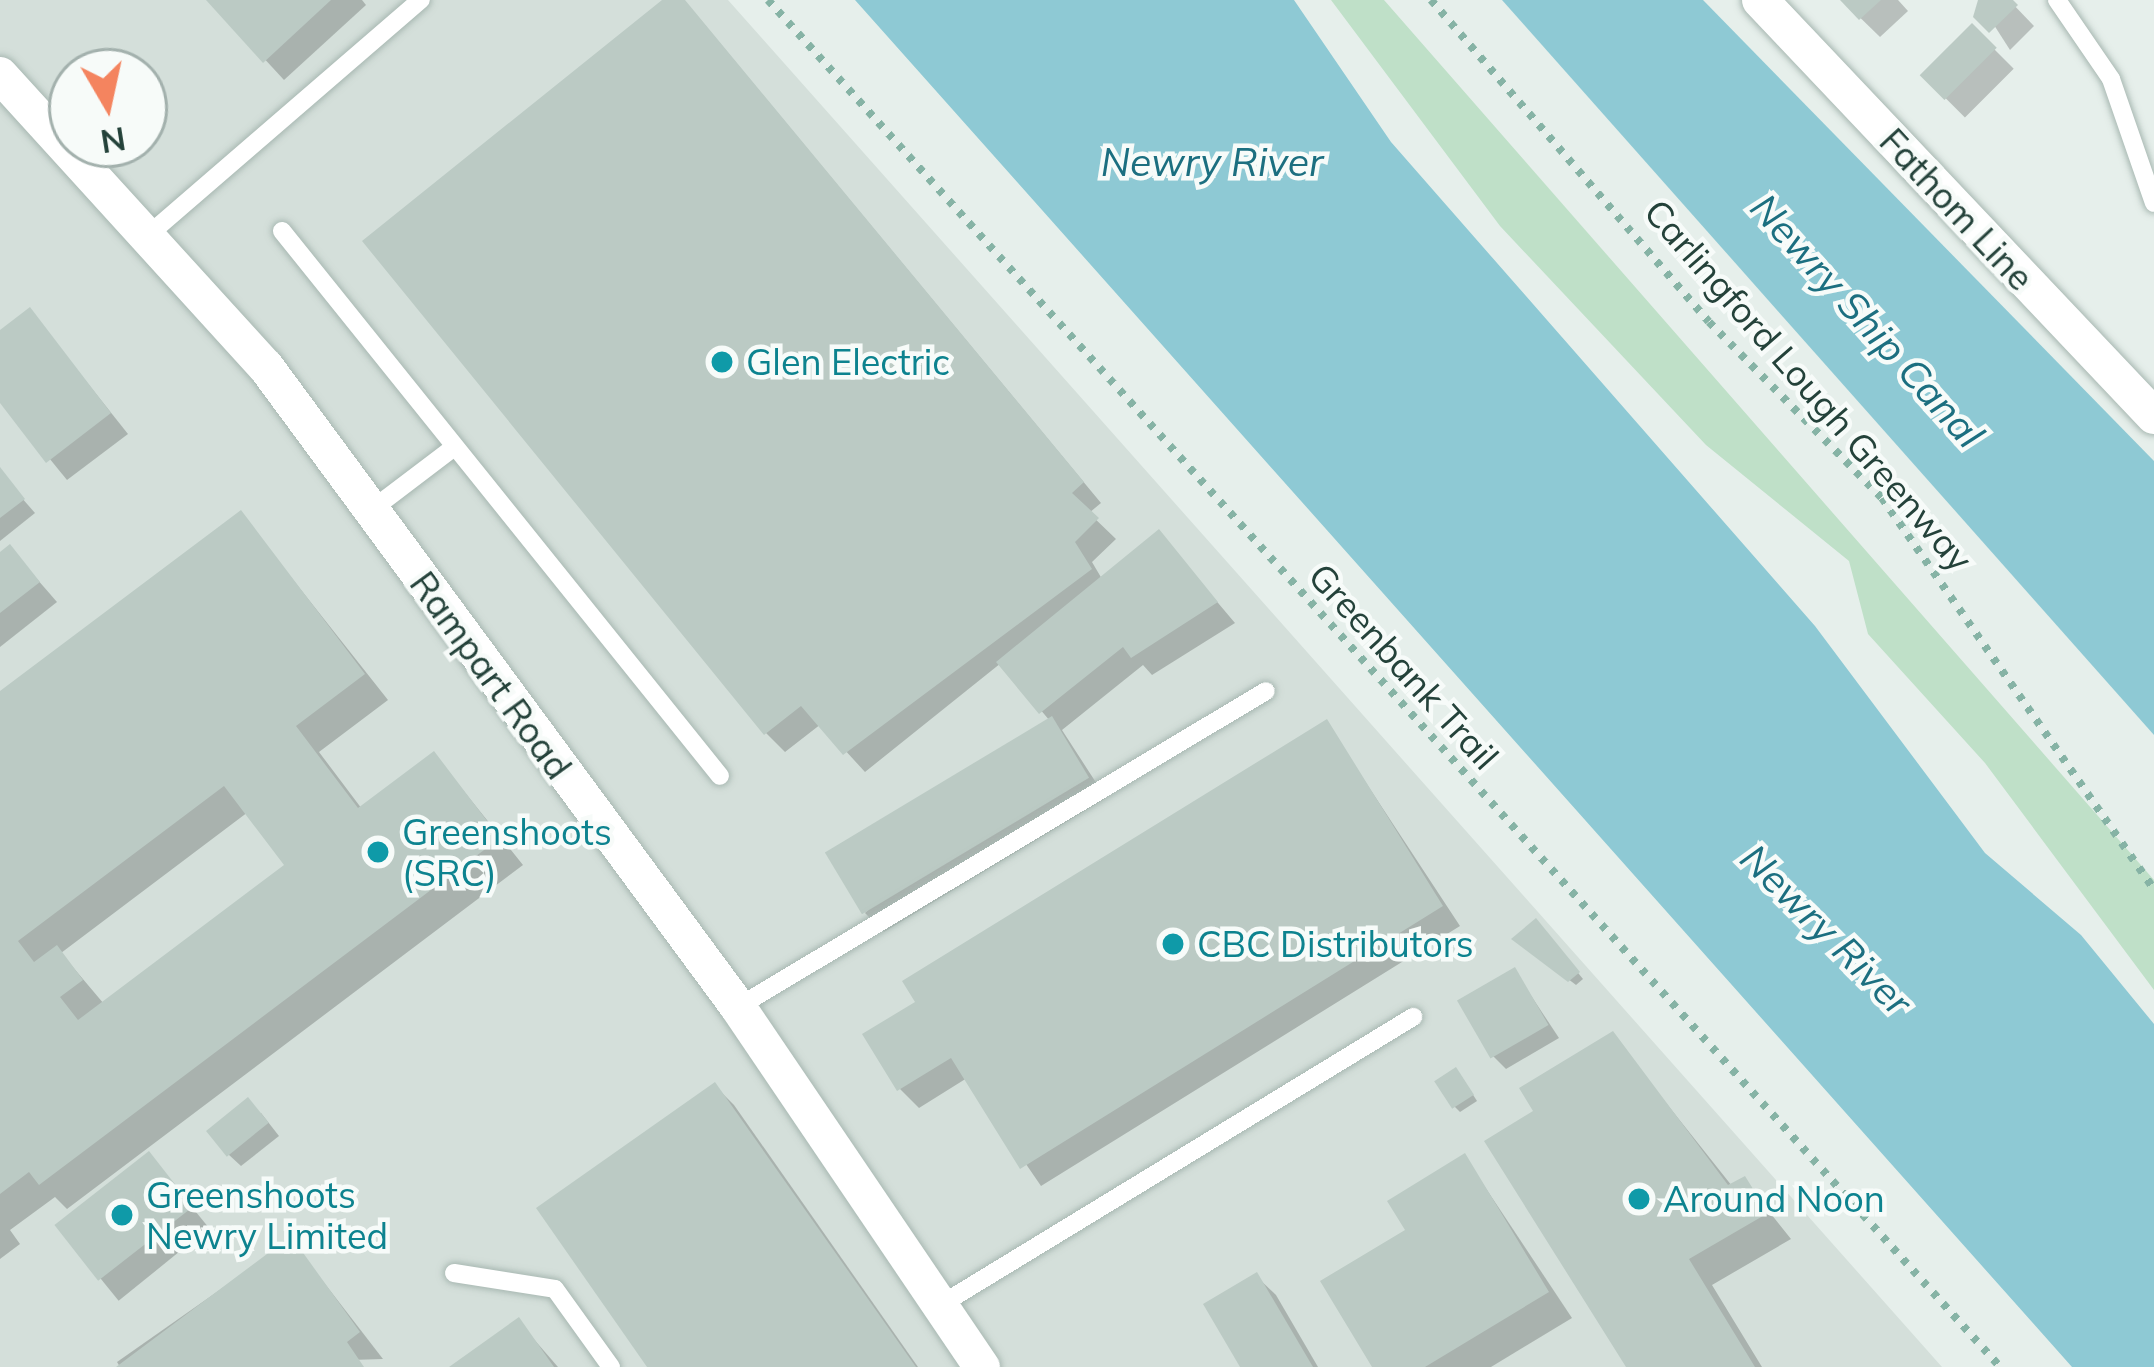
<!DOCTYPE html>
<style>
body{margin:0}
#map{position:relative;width:2154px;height:1367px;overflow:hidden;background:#e6efeb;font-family:Mulish,sans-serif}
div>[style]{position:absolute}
.built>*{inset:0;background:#d4dfda}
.green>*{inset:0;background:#bfe0c8}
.water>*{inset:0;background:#8ec9d4}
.shadow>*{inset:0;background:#0003;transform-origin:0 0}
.building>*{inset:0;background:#bbcac4;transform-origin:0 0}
.path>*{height:8px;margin-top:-4px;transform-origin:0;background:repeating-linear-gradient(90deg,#86b3a5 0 6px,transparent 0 15px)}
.roads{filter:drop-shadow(0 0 3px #a8b8b2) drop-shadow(0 0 3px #a8b8b2)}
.service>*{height:18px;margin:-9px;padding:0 9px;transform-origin:9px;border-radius:9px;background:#fff}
.minor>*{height:36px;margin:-18px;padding:0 18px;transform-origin:18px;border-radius:18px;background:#fff}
.secondary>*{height:36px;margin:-18px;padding:0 18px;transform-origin:18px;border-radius:18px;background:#fff}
.dots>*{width:33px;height:33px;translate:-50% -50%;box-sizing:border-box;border:6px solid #f7fbf9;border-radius:50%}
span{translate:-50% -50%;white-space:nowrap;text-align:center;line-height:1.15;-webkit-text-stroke:9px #f7fbf9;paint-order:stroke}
.street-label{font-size:36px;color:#24423a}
.culture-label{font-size:36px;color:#0d838f}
.left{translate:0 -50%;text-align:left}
.water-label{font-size:39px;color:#1c6f80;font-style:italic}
.north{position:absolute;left:48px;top:48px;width:120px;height:120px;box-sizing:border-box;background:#f7fbf9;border:3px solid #a3b1ad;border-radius:50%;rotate:171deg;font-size:33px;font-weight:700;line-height:48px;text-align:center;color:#24423a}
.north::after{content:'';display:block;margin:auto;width:42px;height:54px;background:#f4845f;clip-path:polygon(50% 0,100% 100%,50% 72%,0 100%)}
</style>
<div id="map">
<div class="built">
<div style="clip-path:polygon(evenodd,0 0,728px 0,1942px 1367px,0 1367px,0 0,72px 72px,144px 72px,144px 144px,72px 144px,72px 72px)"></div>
</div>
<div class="green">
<div style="clip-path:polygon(1331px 0,1384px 0,2154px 880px,2154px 990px,1985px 763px,1868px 634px,1849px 561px,1706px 445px,1500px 226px)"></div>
</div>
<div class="water">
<div style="clip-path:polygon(855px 0,1294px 0,1391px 142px,1815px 626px,1985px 853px,2081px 935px,2154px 1024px,2154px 1367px,2072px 1367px)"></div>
<div style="clip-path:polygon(1502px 0,1703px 0,2154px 461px,2154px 735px)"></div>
</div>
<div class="shadow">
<div style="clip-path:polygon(210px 0,362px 0,366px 5px,284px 80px)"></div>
<div style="clip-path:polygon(666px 0,694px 12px,1101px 503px,1089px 513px,1116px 539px,1092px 562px,1102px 579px,1159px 533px,1235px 623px,1152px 675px,1143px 665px,1062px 730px,1106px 798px,884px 932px,865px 913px,1050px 721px,1001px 663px,865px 772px,821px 724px,785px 752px,766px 733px)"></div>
<div style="clip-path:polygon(1842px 0,1898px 0,1908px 11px,1880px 37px)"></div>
<div style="clip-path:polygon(1978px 0,2009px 0,2034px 26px,2010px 50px)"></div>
<div style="left:1972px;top:27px;width:59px;height:69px;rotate:45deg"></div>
<div style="clip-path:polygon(30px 311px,128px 434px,67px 480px,0 398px,0 334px)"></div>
<div style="clip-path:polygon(0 473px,35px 513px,0 541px)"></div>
<div style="clip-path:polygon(evenodd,241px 514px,388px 700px,319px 752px,362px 809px,434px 754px,523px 865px,67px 1209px,55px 1197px,10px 1230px,20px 1244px,0 1259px,0 695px,241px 514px,248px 812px,288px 866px,104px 1004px,61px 953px,248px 812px)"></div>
<div style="clip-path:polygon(10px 548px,57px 602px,0 647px,0 556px)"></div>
<div style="clip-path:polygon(1326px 722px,1460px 926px,1041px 1186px,967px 1078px,919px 1108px,900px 1089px,919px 1003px)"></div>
<div style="clip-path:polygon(1541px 927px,1583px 979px,1576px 985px,1516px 939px)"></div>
<div style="clip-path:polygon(1514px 970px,1559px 1038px,1506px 1069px,1493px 1056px)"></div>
<div style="clip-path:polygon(1612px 1035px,1732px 1186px,1744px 1180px,1791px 1239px,1712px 1285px,1762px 1367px,1628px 1367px,1537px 1112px)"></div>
<div style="clip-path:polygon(1461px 1076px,1477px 1101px,1460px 1112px,1454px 1106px)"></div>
<div style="clip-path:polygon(715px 1086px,734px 1105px,918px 1367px,651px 1367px)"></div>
<div style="clip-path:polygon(261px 1113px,279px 1136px,241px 1166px,228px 1154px)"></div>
<div style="left:149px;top:1154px;width:95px;height:116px;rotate:51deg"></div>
<div style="clip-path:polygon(1465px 1157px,1572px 1318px,1491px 1367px,1376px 1367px,1409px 1231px)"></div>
<div style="clip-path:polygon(291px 1240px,383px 1359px,120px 1367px,117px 1362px)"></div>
<div style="clip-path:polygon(1256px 1276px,1276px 1295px,1318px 1367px,1244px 1367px)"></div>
<div style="clip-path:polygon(518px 1321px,558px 1367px,454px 1367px)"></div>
</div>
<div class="building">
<div style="clip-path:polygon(206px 0,331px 0,263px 63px)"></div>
<div style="clip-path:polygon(662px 0,685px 0,1084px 482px,1072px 493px,1099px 518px,1075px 542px,1092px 569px,843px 755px,801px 706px,764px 735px,362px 241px)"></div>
<div style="clip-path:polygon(1840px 0,1881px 0,1859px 20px)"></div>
<div style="clip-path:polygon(1978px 0,2013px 0,2018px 5px,1989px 33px,1973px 17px)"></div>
<div style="left:1972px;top:23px;width:35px;height:74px;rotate:45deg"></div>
<div style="clip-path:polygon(30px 307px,111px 413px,46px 463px,0 403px,0 330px)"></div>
<div style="clip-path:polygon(0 467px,25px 499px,0 518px)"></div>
<div style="clip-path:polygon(evenodd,241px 510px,365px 674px,296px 726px,358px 808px,434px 751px,500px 838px,39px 1185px,29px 1172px,0 1194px,0 691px,241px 510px,224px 786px,284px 865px,78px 1020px,60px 997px,83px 980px,57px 945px,34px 962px,18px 941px,224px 786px)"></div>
<div style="clip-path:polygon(1159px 529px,1218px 602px,1131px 658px,1123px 647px,1039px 714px,996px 662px)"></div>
<div style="clip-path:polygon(10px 544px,40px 582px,0 613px,0 552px)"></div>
<div style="left:1052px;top:716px;width:72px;height:265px;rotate:59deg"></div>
<div style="clip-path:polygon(1327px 719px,1443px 906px,1020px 1169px,951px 1058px,897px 1091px,862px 1034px,915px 1002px,902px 981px)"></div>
<div style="clip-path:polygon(1536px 918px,1580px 972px,1568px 982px,1511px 939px)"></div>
<div style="left:1515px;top:967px;width:67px;height:67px;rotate:60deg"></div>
<div style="clip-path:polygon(1613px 1031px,1728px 1185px,1745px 1176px,1768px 1213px,1689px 1259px,1755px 1367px,1626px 1367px,1484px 1141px,1533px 1111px,1519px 1088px)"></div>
<div style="left:1456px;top:1067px;width:33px;height:26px;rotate:57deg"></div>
<div style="clip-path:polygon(715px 1082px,916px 1367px,647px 1367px,536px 1208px)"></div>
<div style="left:248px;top:1097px;width:33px;height:54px;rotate:51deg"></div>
<div style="left:149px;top:1151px;width:71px;height:120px;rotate:52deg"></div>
<div style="clip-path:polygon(1465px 1153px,1549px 1292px,1425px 1367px,1372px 1367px,1320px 1281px,1405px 1230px,1387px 1201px)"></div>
<div style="clip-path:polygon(291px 1236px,360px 1332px,347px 1342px,364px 1367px,116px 1367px)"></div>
<div style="clip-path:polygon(1257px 1272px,1313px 1367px,1240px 1367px,1203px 1304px)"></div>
<div style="clip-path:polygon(519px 1317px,554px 1367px,449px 1367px)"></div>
</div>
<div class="path">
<div style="left:768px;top:0;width:1840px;rotate:47.97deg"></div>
<div style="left:1431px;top:0;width:425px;rotate:49.2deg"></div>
<div style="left:1709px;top:322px;width:247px;rotate:45.5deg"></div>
<div style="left:1882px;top:498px;width:477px;rotate:55.2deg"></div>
</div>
<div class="roads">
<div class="service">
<div style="left:2057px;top:0;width:96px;rotate:55.6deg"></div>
<div style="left:2111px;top:79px;width:131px;rotate:70.9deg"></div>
<div style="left:282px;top:231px;width:699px;rotate:51.21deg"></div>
<div style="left:146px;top:237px;width:363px;rotate:-40.8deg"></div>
<div style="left:370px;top:511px;width:104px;rotate:-37.2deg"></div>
<div style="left:738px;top:1007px;width:615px;rotate:-30.9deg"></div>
<div style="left:454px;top:1273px;width:102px;rotate:9deg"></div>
<div style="left:555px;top:1289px;width:96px;rotate:54.3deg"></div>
<div style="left:942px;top:1304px;width:552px;rotate:-31.36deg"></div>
</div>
<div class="minor">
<div style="left:0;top:75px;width:395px;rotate:47.7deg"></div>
<div style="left:266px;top:367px;width:795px;rotate:53.59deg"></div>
<div style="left:738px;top:1007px;width:435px;rotate:55.9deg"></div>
</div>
<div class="secondary">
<div style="left:1760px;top:0;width:573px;rotate:46.56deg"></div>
</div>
</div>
<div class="dots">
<div style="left:722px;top:362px;background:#0f9aa8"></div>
<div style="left:378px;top:852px;background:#0f9aa8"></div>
<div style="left:1173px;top:944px;background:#0f9aa8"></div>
<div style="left:1639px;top:1199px;background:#0f9aa8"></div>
<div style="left:122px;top:1215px;background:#0f9aa8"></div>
</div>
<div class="street-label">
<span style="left:1957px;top:209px;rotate:47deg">Fathom Line</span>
<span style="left:1809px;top:385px;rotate:49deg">Carlingford Lough Greenway</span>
<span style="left:1404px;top:666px;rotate:48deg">Greenbank Trail</span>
<span style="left:491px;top:675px;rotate:54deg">Rampart Road</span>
</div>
<div class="culture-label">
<span class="left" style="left:746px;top:362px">Glen Electric</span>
<span class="left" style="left:402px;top:852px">Greenshoots<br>(SRC)</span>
<span class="left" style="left:1197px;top:944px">CBC Distributors</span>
<span class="left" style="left:146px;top:1215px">Greenshoots<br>Newry Limited</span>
<span class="left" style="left:1663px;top:1199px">Around Noon</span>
</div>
<div class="water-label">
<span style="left:1212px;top:162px">Newry River</span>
<span style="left:1867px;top:321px;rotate:48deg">Newry Ship Canal</span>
<span style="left:1826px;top:930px;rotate:45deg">Newry River</span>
</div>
<div class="north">N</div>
</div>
